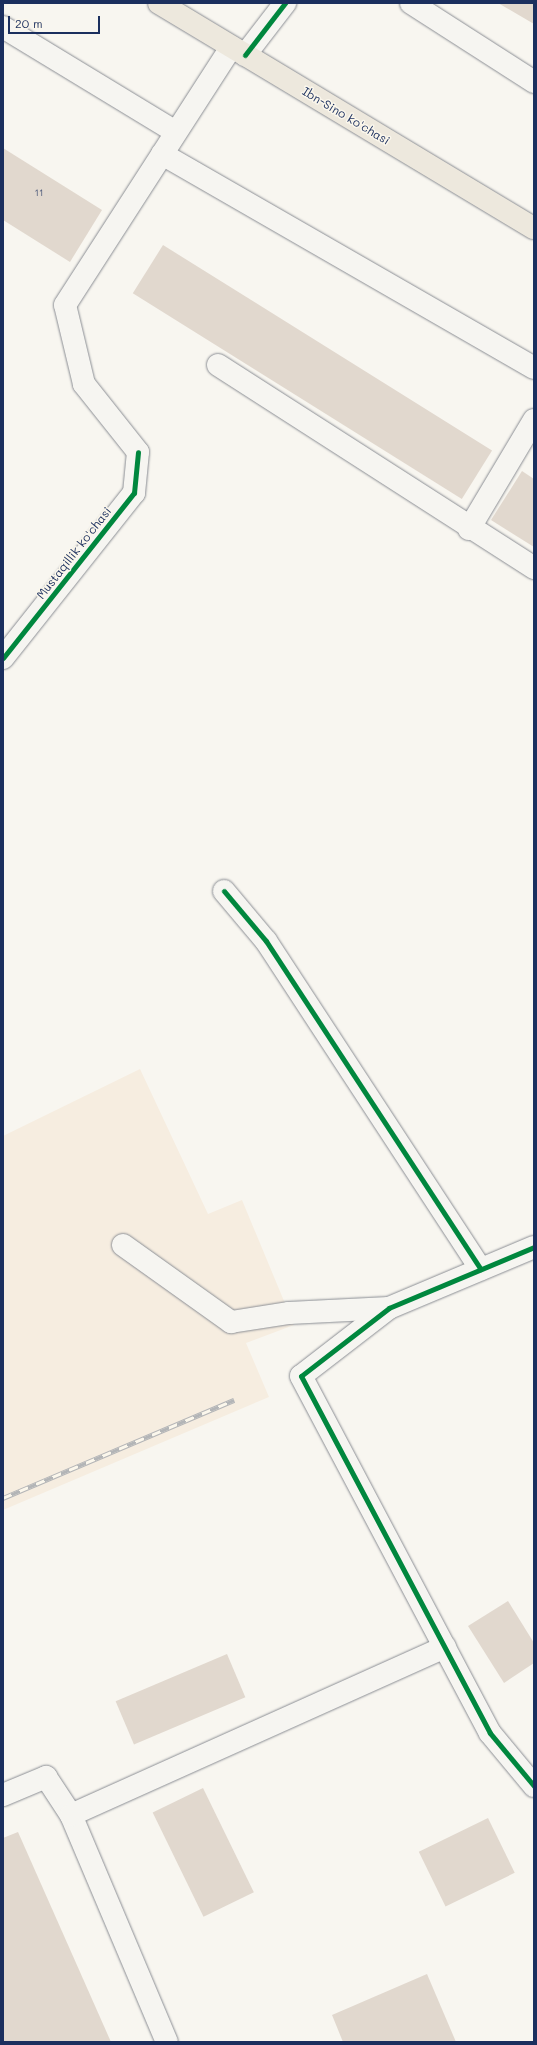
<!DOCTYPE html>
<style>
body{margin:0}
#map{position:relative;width:537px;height:2045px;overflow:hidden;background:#f8f6f0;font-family:Mali,sans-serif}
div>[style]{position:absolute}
.built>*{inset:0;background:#f6ede0}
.building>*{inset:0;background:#e1d8ce;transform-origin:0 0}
.roads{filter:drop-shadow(0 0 1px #8b8e94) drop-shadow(0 0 1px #8b8e94)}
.minor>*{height:22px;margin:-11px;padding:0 11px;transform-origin:11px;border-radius:11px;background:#f6f5f1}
.major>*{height:22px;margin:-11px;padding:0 11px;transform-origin:11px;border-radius:11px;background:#ede8dd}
.rail>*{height:4.5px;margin-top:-2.25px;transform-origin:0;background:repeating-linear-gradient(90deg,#fbf7ec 0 9px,#b3b5b7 0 18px);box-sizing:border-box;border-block:1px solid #b3b5b7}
.cycleway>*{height:5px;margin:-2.5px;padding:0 2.5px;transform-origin:2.5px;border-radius:2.5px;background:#00873e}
span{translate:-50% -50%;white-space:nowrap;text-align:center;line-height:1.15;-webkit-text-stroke:3px #fbf7ec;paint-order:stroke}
.number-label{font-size:10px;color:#4c597a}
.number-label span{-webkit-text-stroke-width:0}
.street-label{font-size:12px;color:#1b2f5e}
.frame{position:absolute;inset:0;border:4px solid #1b2f5e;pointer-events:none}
.scale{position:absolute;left:8px;top:16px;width:92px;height:18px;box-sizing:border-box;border:2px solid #1b2f5e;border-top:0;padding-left:5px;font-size:12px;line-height:14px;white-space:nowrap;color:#1b2f5e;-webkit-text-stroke:3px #fbf7ec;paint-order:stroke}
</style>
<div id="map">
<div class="built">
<div style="clip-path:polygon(140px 1069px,208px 1214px,242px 1200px,294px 1325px,246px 1343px,269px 1397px,3px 1510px,3px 1136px)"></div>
</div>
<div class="building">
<div style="clip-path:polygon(498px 3px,534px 3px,534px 24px)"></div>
<div style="clip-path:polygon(3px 148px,102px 210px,70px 262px,3px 220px)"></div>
<div style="left:163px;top:245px;width:388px;height:57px;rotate:32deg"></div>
<div style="clip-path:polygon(522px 471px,534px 479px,534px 547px,491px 520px)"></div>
<div style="clip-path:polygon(508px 1601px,534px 1643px,534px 1663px,504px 1683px,468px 1626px)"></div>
<div style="left:227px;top:1654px;width:47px;height:121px;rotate:67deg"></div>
<div style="left:203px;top:1788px;width:116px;height:56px;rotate:64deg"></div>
<div style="left:488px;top:1818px;width:61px;height:77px;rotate:64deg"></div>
<div style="clip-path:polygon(18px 1832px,111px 2042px,3px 2042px,3px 1838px)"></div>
<div style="clip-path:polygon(427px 1974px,456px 2042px,343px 2042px,332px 2015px)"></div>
</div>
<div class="roads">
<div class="minor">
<div style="left:411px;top:3px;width:146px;rotate:32.7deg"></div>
<div style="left:3px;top:27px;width:202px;rotate:31.3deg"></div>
<div style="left:245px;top:55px;width:66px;rotate:-52.4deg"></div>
<div style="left:162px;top:154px;width:429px;rotate:29.9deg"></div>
<div style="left:218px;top:365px;width:376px;rotate:32.7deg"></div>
<div style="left:469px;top:529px;width:127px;rotate:-59.2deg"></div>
<div style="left:3px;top:658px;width:211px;rotate:-51.6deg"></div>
<div style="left:134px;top:493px;width:41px;rotate:-84.4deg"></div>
<div style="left:138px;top:452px;width:87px;rotate:-128.5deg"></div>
<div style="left:84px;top:384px;width:81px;rotate:-103.5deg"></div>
<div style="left:65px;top:305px;width:307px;rotate:-57.2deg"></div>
<div style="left:224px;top:891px;width:65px;rotate:50deg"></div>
<div style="left:266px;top:941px;width:392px;rotate:56.8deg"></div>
<div style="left:123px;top:1245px;width:133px;rotate:35.5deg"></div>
<div style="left:231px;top:1322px;width:59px;rotate:-8.8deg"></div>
<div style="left:289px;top:1313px;width:100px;rotate:-2.9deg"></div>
<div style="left:534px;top:1247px;width:157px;rotate:157.2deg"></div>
<div style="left:389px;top:1308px;width:111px;rotate:142.3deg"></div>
<div style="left:301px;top:1376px;width:404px;rotate:62.1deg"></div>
<div style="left:490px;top:1733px;width:69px;rotate:50.3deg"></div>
<div style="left:3px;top:1795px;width:47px;rotate:-22.7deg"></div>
<div style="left:46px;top:1777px;width:45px;rotate:56.7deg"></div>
<div style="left:71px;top:1815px;width:246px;rotate:67.1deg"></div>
<div style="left:71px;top:1815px;width:410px;rotate:-24.2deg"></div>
</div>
<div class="major">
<div style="left:159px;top:3px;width:437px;rotate:31deg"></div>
</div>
</div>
<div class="rail">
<div style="left:3px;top:1498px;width:251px;rotate:-23deg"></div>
</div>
<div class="cycleway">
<div style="left:245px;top:55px;width:66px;rotate:-52.4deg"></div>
<div style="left:3px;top:658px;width:211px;rotate:-51.6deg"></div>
<div style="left:134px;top:493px;width:41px;rotate:-84.4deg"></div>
<div style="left:224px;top:891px;width:65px;rotate:50deg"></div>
<div style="left:266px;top:941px;width:392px;rotate:56.8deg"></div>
<div style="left:534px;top:1247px;width:157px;rotate:157.2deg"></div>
<div style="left:389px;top:1308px;width:111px;rotate:142.3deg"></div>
<div style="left:301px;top:1376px;width:404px;rotate:62.1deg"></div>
<div style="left:490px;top:1733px;width:69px;rotate:50.3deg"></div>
</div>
<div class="number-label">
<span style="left:39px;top:193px">11</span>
</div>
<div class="street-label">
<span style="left:346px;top:116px;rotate:31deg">Ibn-Sino ko'chasi</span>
<span style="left:74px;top:553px;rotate:-52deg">Mustaqillik ko'chasi</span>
</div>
<div class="frame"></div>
<div class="scale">20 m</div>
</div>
